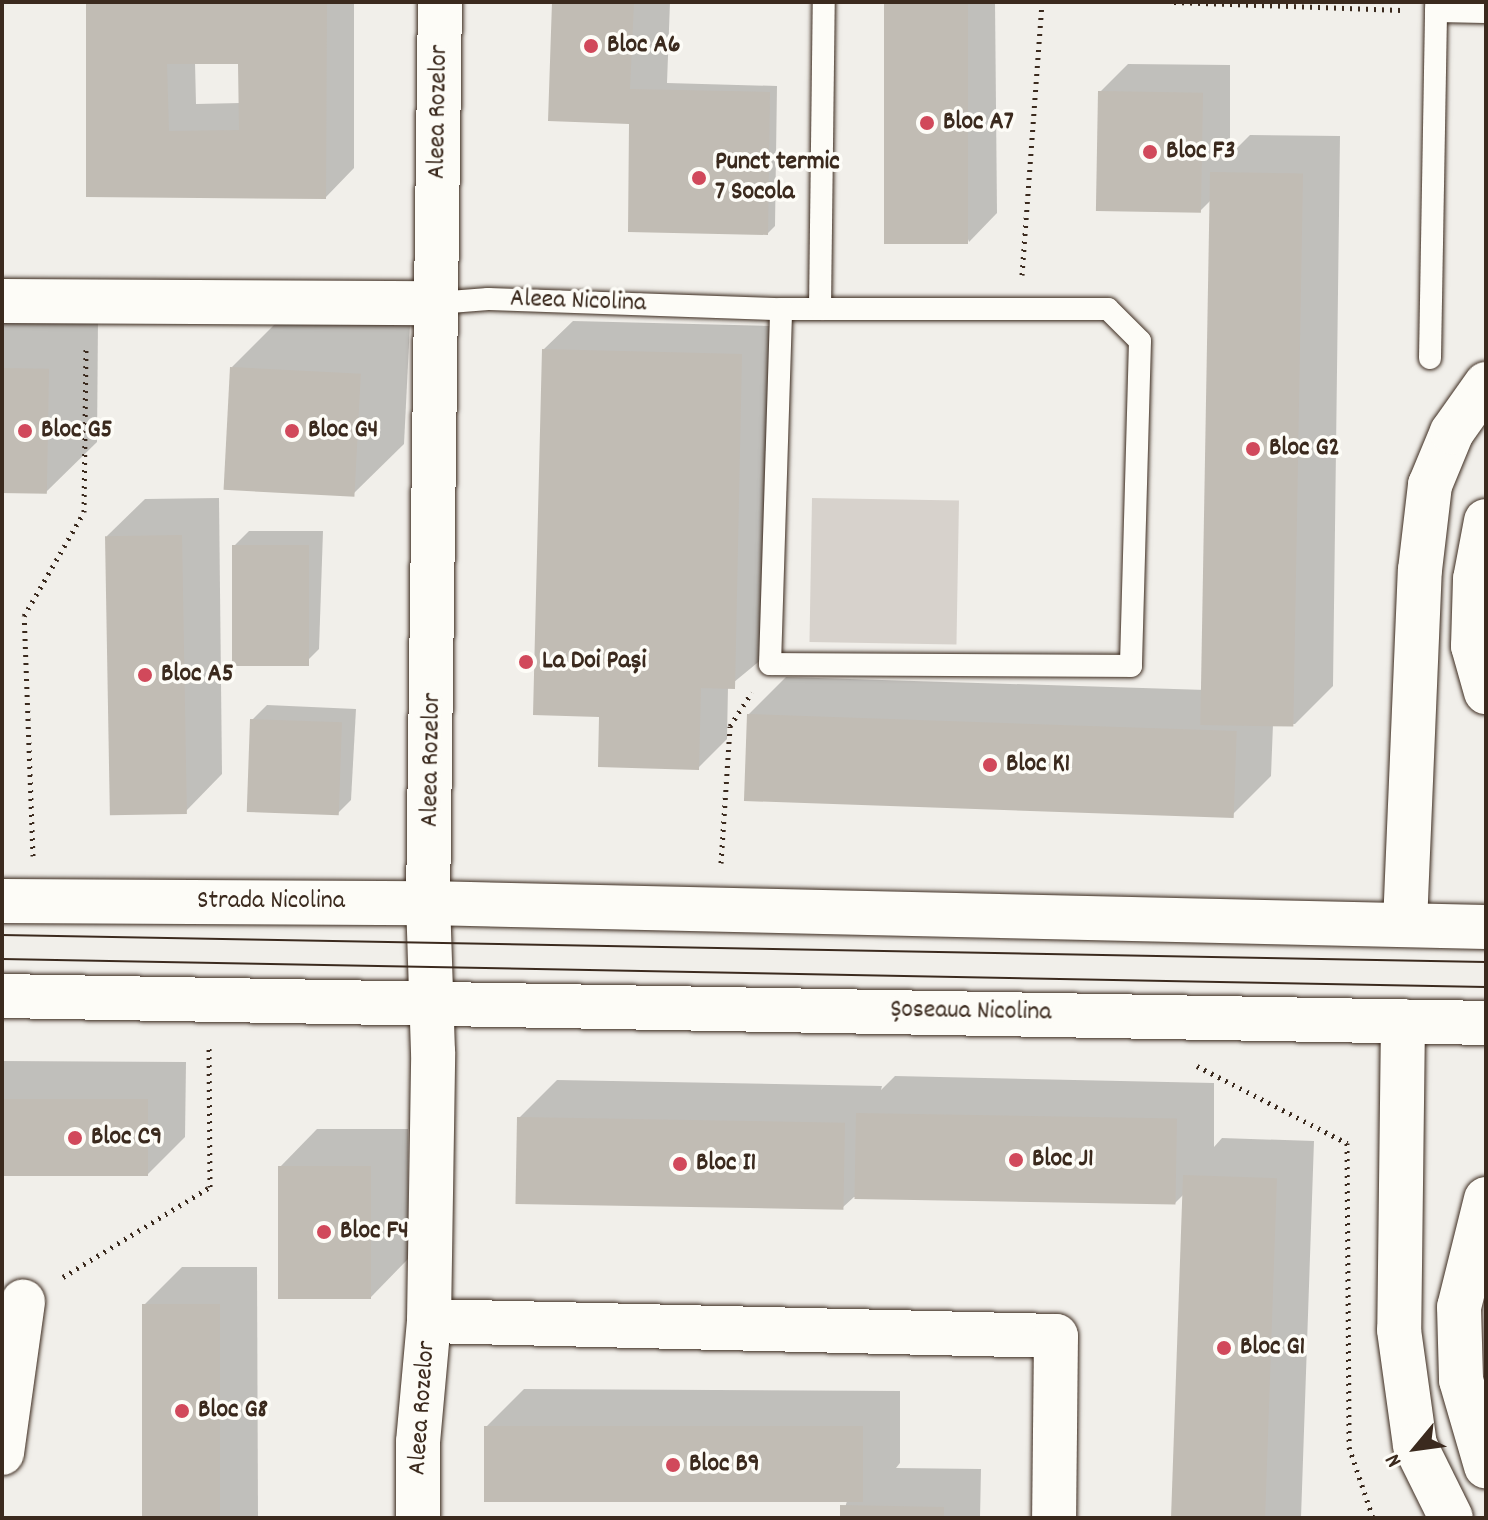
<!DOCTYPE html>
<meta charset="utf-8">
<style>
body{margin:0}
#map{position:relative;width:1488px;height:1520px;overflow:hidden;background:#f1efea;font-family:Dekko,sans-serif}
div>[style]{position:absolute}
.green>*{inset:0;background:#d7d2cc;transform-origin:0 0}
.shadow>*{inset:0;background:#0003}
.building>*{inset:0;background:#c1bcb4;transform-origin:0 0}
.path>*{height:5px;margin-top:-2.5px;transform-origin:0;background:repeating-linear-gradient(90deg,#3b2a1e 0 2px,transparent 0 8px)}
.roads{filter:drop-shadow(0 0 2px #3b2a1e) drop-shadow(0 0 2px #3b2a1e)}
.service>*{height:22px;margin:-11px;padding:0 11px;transform-origin:11px;border-radius:11px;background:#fdfcf7}
.minor>*{height:44px;margin:-22px;padding:0 22px;transform-origin:22px;border-radius:22px;background:#fdfcf7}
.secondary>*{height:44px;margin:-22px;padding:0 22px;transform-origin:22px;border-radius:22px;background:#fdfcf7}
.primary>*{height:44px;margin:-22px;padding:0 22px;transform-origin:22px;border-radius:22px;background:#fdfcf7}
.tram>*{height:2px;margin:-1px;padding:0 1px;transform-origin:1px;border-radius:1px;background:#3b2a1e}
.dots>*{width:22px;height:22px;translate:-50% -50%;box-sizing:border-box;border:4px solid #fdfcf7;border-radius:50%}
span{translate:-50% -50%;white-space:nowrap;text-align:center;line-height:1.15;-webkit-text-stroke:7px #fdfcf7;paint-order:stroke}
.poi-label{font-size:26px;color:#3b2a1e;font-weight:700}
.left{translate:0 -50%;text-align:left}
.street-label{font-size:26px;color:#3b2a1e}
.frame{position:absolute;inset:0;border:4px solid #3b2a1e;pointer-events:none}
.north{position:absolute;left:1376px;top:1408px;width:80px;height:80px;-webkit-text-stroke:6px #fdfcf7;paint-order:stroke;rotate:241deg;font-size:22px;font-weight:700;line-height:32px;text-align:center;color:#3b2a1e}
.north::after{content:'';display:block;margin:auto;width:28px;height:36px;background:#3b2a1e;clip-path:polygon(50% 0,100% 100%,50% 72%,0 100%)}
</style>
<div id="map">
<div class="green">
<div style="left:812px;top:498px;width:147px;height:144px;rotate:1deg"></div>
</div>
<div class="shadow">
<div style="clip-path:polygon(evenodd,88px 2px,354px 2px,354px 168px,326px 197px,88px 195px,88px 2px,195px 62px,240px 62px,240px 103px,196px 104px,195px 62px)"></div>
<div style="clip-path:polygon(554px 2px,670px 2px,667px 83px,777px 86px,775px 226px,768px 233px,631px 122px)"></div>
<div style="clip-path:polygon(886px 2px,995px 2px,997px 213px,969px 242px)"></div>
<div style="clip-path:polygon(1128px 64px,1230px 65px,1230px 155px,1250px 135px,1340px 136px,1333px 686px,1295px 724px,1273px 724px,1271px 776px,1233px 814px,748px 715px,786px 677px,1206px 690px,1211px 200px,1201px 210px,1100px 92px)"></div>
<div style="clip-path:polygon(282px 317px,410px 324px,404px 444px,353px 494px,232px 367px)"></div>
<div style="clip-path:polygon(2px 318px,98px 319px,97px 442px,46px 492px,2px 491px)"></div>
<div style="clip-path:polygon(573px 321px,770px 326px,762px 659px,728px 687px,727px 739px,698px 768px,601px 715px,544px 349px)"></div>
<div style="clip-path:polygon(219px 498px,222px 774px,185px 812px,107px 536px,145px 499px)"></div>
<div style="clip-path:polygon(249px 531px,323px 531px,319px 649px,304px 664px,234px 546px)"></div>
<div style="clip-path:polygon(267px 705px,356px 709px,351px 800px,336px 815px,252px 720px)"></div>
<div style="clip-path:polygon(2px 1061px,186px 1062px,185px 1137px,147px 1175px,2px 1174px)"></div>
<div style="clip-path:polygon(895px 1076px,1214px 1083px,1214px 1147px,1222px 1138px,1314px 1141px,1301px 1518px,1173px 1518px,1184px 1194px,1175px 1203px,854px 1197px,842px 1208px,519px 1118px,557px 1080px,882px 1086px,881px 1090px)"></div>
<div style="clip-path:polygon(317px 1129px,408px 1129px,408px 1259px,371px 1297px,280px 1167px)"></div>
<div style="clip-path:polygon(182px 1267px,257px 1267px,258px 1518px,146px 1518px,144px 1305px)"></div>
<div style="clip-path:polygon(524px 1389px,900px 1391px,900px 1463px,896px 1468px,981px 1469px,980px 1518px,842px 1518px,847px 1501px,486px 1427px)"></div>
</div>
<div class="building">
<div style="clip-path:polygon(evenodd,86px 2px,327px 2px,326px 199px,86px 197px,86px 2px,167px 64px,238px 64px,239px 130px,169px 131px,167px 64px)"></div>
<div style="clip-path:polygon(552px 2px,634px 2px,630px 89px,770px 92px,768px 235px,628px 232px,629px 124px,548px 121px)"></div>
<div style="left:884px;top:2px;width:84px;height:242px"></div>
<div style="left:1098px;top:91px;width:105px;height:120px;rotate:1deg"></div>
<div style="left:1210px;top:172px;width:93px;height:553px;rotate:1deg"></div>
<div style="clip-path:polygon(542px 349px,742px 354px,735px 689px,701px 688px,699px 770px,598px 767px,599px 717px,533px 715px)"></div>
<div style="left:230px;top:367px;width:131px;height:123px;rotate:3deg"></div>
<div style="left:2px;top:368px;width:47px;height:125px;rotate:1deg"></div>
<div style="left:182px;top:535px;width:279px;height:77px;rotate:89deg"></div>
<div style="left:232px;top:545px;width:77px;height:121px"></div>
<div style="left:747px;top:714px;width:490px;height:87px;rotate:2deg"></div>
<div style="left:250px;top:719px;width:92px;height:93px;rotate:2deg"></div>
<div style="left:2px;top:1099px;width:146px;height:77px"></div>
<div style="left:856px;top:1113px;width:321px;height:86px;rotate:1deg"></div>
<div style="left:517px;top:1117px;width:328px;height:87px;rotate:1deg"></div>
<div style="left:278px;top:1166px;width:93px;height:133px"></div>
<div style="left:1183px;top:1175px;width:94px;height:343px;rotate:2deg"></div>
<div style="left:142px;top:1304px;width:78px;height:214px"></div>
<div style="left:484px;top:1426px;width:379px;height:76px"></div>
<div style="clip-path:polygon(840px 1505px,944px 1507px,944px 1518px,840px 1518px)"></div>
</div>
<div class="path">
<div style="left:1174px;top:2px;width:227px;rotate:2deg"></div>
<div style="left:1022px;top:275px;width:274px;rotate:-85.8deg"></div>
<div style="left:33px;top:856px;width:240px;rotate:-92.1deg"></div>
<div style="left:24px;top:616px;width:120px;rotate:-60deg"></div>
<div style="left:84px;top:512px;width:166px;rotate:-89.3deg"></div>
<div style="left:721px;top:863px;width:137px;rotate:-86.2deg"></div>
<div style="left:730px;top:726px;width:40px;rotate:-57.1deg"></div>
<div style="left:1197px;top:1066px;width:169px;rotate:27.2deg"></div>
<div style="left:1347px;top:1143px;width:304px;rotate:89.6deg"></div>
<div style="left:1349px;top:1447px;width:75px;rotate:71.3deg"></div>
<div style="left:63px;top:1277px;width:172px;rotate:-31.5deg"></div>
<div style="left:210px;top:1187px;width:141px;rotate:-90.4deg"></div>
</div>
<div class="roads">
<div class="service">
<div style="left:1436px;top:11px;width:50px;rotate:1.1deg"></div>
<div style="left:437px;top:303px;width:51px;rotate:-4.5deg"></div>
<div style="left:488px;top:299px;width:293px;rotate:2deg"></div>
<div style="left:781px;top:309px;width:327px"></div>
<div style="left:1108px;top:309px;width:45px;rotate:45deg"></div>
<div style="left:1140px;top:341px;width:325px;rotate:91.6deg"></div>
<div style="left:1131px;top:666px;width:361px;rotate:-179.7deg"></div>
<div style="left:770px;top:664px;width:355px;rotate:-88.2deg"></div>
<div style="left:820px;top:309px;width:307px;rotate:-89.3deg"></div>
<div style="left:1430px;top:358px;width:356px;rotate:-89deg"></div>
</div>
<div class="minor">
<div style="left:2px;top:301px;width:435px;rotate:0.3deg"></div>
<div style="left:429px;top:1321px;width:627px;rotate:1.37deg"></div>
<div style="left:1056px;top:1336px;width:182px;rotate:90.6deg"></div>
<div style="left:2px;top:1453px;width:153px;rotate:-82.1deg"></div>
<div style="left:418px;top:1518px;width:76px;rotate:-90deg"></div>
<div style="left:418px;top:1442px;width:121px;rotate:-84.8deg"></div>
<div style="left:429px;top:1321px;width:269px;rotate:-89.1deg"></div>
<div style="left:433px;top:1052px;width:149px;rotate:-91.9deg"></div>
<div style="left:428px;top:903px;width:901px;rotate:-89.24deg"></div>
</div>
<div class="secondary">
<div style="left:2px;top:901px;width:426px;rotate:0.3deg"></div>
<div style="left:428px;top:903px;width:1058px;rotate:1.3deg"></div>
<div style="left:2px;top:996px;width:1484px;rotate:1.04deg"></div>
</div>
<div class="primary">
<div style="left:1486px;top:521px;width:59px;rotate:100.7deg"></div>
<div style="left:1475px;top:579px;width:67px;rotate:91.7deg"></div>
<div style="left:1473px;top:646px;width:48px;rotate:74.2deg"></div>
<div style="left:1405px;top:924px;width:354px;rotate:-87.6deg"></div>
<div style="left:1420px;top:570px;width:86px;rotate:-83.3deg"></div>
<div style="left:1430px;top:485px;width:57px;rotate:-67.5deg"></div>
<div style="left:1452px;top:432px;width:59px;rotate:-54.7deg"></div>
<div style="left:1403px;top:1021px;width:309px;rotate:90.7deg"></div>
<div style="left:1399px;top:1330px;width:116px;rotate:82.1deg"></div>
<div style="left:1415px;top:1445px;width:81px;rotate:63.7deg"></div>
<div style="left:1486px;top:1199px;width:111px;rotate:104deg"></div>
<div style="left:1459px;top:1307px;width:73px;rotate:88.4deg"></div>
<div style="left:1461px;top:1380px;width:90px;rotate:73.8deg"></div>
</div>
</div>
<div class="tram">
<div style="left:2px;top:935px;width:1484px;rotate:1.04deg"></div>
<div style="left:2px;top:959px;width:1484px;rotate:1.08deg"></div>
</div>
<div class="dots">
<div style="left:591px;top:46px;background:#d1495b"></div>
<div style="left:927px;top:123px;background:#d1495b"></div>
<div style="left:1150px;top:152px;background:#d1495b"></div>
<div style="left:699px;top:178px;background:#d1495b"></div>
<div style="left:25px;top:431px;background:#d1495b"></div>
<div style="left:292px;top:431px;background:#d1495b"></div>
<div style="left:1253px;top:449px;background:#d1495b"></div>
<div style="left:526px;top:662px;background:#d1495b"></div>
<div style="left:145px;top:675px;background:#d1495b"></div>
<div style="left:990px;top:765px;background:#d1495b"></div>
<div style="left:75px;top:1138px;background:#d1495b"></div>
<div style="left:1016px;top:1160px;background:#d1495b"></div>
<div style="left:680px;top:1164px;background:#d1495b"></div>
<div style="left:324px;top:1232px;background:#d1495b"></div>
<div style="left:1224px;top:1348px;background:#d1495b"></div>
<div style="left:182px;top:1411px;background:#d1495b"></div>
<div style="left:673px;top:1465px;background:#d1495b"></div>
</div>
<div class="poi-label">
<span class="left" style="left:607px;top:46px">Bloc A6</span>
<span class="left" style="left:943px;top:123px">Bloc A7</span>
<span class="left" style="left:1166px;top:152px">Bloc F3</span>
<span class="left" style="left:715px;top:178px">Punct termic<br>7 Socola</span>
<span class="left" style="left:41px;top:431px">Bloc G5</span>
<span class="left" style="left:308px;top:431px">Bloc G4</span>
<span class="left" style="left:1269px;top:449px">Bloc G2</span>
<span class="left" style="left:542px;top:662px">La Doi Pași</span>
<span class="left" style="left:161px;top:675px">Bloc A5</span>
<span class="left" style="left:1006px;top:765px">Bloc K1</span>
<span class="left" style="left:91px;top:1138px">Bloc C9</span>
<span class="left" style="left:1032px;top:1160px">Bloc J1</span>
<span class="left" style="left:696px;top:1164px">Bloc I1</span>
<span class="left" style="left:340px;top:1232px">Bloc F4</span>
<span class="left" style="left:1240px;top:1348px">Bloc G1</span>
<span class="left" style="left:198px;top:1411px">Bloc G8</span>
<span class="left" style="left:689px;top:1465px">Bloc B9</span>
</div>
<div class="street-label">
<span style="left:439px;top:112px;rotate:-89deg">Aleea Rozelor</span>
<span style="left:578px;top:302px;rotate:2deg">Aleea Nicolina</span>
<span style="left:432px;top:760px;rotate:-89deg">Aleea Rozelor</span>
<span style="left:271px;top:902px">Strada Nicolina</span>
<span style="left:971px;top:1012px;rotate:1deg">Șoseaua Nicolina</span>
<span style="left:423px;top:1408px;rotate:-86deg">Aleea Rozelor</span>
</div>
<div class="frame"></div>
<div class="north">N</div>
</div>
